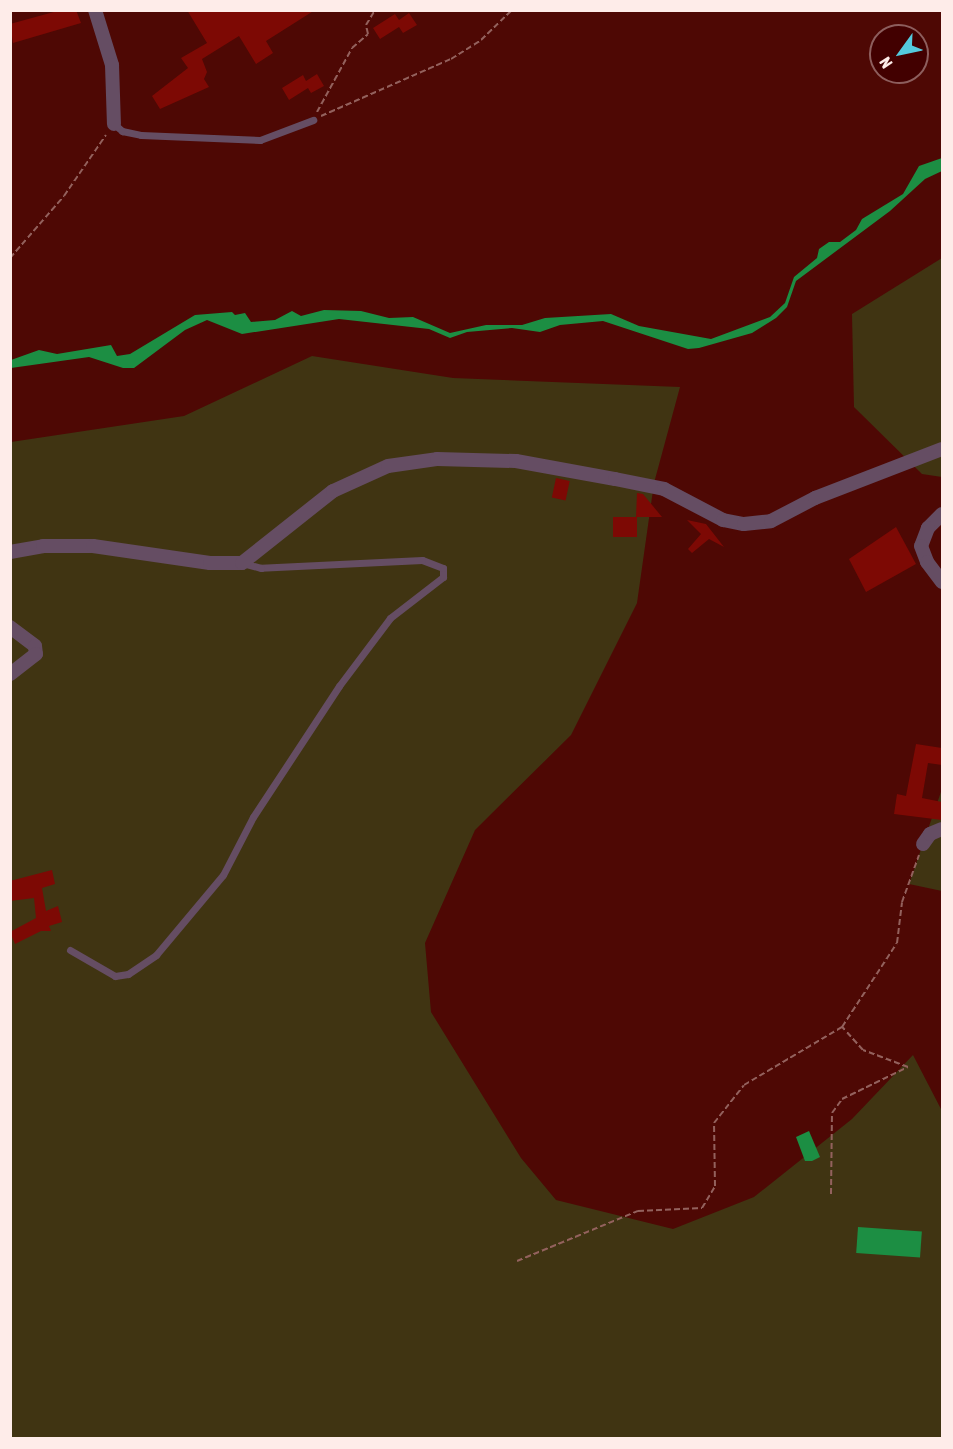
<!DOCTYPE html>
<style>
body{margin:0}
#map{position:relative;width:953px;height:1449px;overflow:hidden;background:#4e0804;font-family:"Asap Condensed",sans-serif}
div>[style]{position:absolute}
.green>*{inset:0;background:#403412}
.water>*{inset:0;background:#1c8e43;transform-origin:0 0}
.building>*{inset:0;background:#7d0904;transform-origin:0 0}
.path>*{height:2px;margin-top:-1px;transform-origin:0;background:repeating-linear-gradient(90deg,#93615d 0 6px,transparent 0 9px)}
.lane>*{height:7px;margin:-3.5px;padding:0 3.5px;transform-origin:3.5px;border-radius:3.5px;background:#654d63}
.street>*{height:14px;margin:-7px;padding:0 7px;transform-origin:7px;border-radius:7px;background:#654d63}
span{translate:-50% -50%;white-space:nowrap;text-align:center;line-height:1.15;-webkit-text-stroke:4.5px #420000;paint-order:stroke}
.frame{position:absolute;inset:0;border:12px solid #feece9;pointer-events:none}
.north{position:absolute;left:869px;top:24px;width:60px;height:60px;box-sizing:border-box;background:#420000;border:2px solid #8d5e5d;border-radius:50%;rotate:237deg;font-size:16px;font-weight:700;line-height:24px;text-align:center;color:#feece9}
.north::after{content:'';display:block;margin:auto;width:21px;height:27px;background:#54cadd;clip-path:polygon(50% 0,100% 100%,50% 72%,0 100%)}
</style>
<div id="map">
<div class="green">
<div style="clip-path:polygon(942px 258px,942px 477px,922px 474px,854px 407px,852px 314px)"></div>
<div style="clip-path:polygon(312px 356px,453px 378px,680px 387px,654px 483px,637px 603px,571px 735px,475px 830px,425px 943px,431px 1012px,521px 1158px,556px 1200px,673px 1229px,754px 1197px,852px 1119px,913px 1055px,942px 1111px,942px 1438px,11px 1438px,11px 442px,184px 416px)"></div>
<div style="clip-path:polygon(942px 789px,942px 891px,909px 884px)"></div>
</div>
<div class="water">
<div style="clip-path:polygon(942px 158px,942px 171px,925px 179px,890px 211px,796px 281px,787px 307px,776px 318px,752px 333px,699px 348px,688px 349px,603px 321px,560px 325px,540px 332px,512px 328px,467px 332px,450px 338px,429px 329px,339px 319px,242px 334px,207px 320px,185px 330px,134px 368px,123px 368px,89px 357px,11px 368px,11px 360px,39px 350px,57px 354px,111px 345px,117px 356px,130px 354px,195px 315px,232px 312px,235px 315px,245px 313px,251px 322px,275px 320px,292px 311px,301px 316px,324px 310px,361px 311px,389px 318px,413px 317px,450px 333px,486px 325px,522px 325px,545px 318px,611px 314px,639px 326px,711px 339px,770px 317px,785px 303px,794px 277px,817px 258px,819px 249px,829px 242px,840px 242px,856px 230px,862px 219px,903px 194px,919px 166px)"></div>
<div style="clip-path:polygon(809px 1131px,820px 1157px,812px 1161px,805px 1161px,796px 1137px)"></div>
<div style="left:858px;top:1227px;width:64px;height:26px;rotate:4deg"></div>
</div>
<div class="building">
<div style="clip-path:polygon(61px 10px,76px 10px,81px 23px,13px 43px,10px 24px)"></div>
<div style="clip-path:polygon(187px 10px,315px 10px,266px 41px,273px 53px,256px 64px,239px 36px,202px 59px,207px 72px,204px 79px,209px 87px,160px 109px,152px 96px,188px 68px,181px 58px,207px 43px)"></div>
<div style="clip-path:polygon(409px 13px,417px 25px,403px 33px,399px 27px,380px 39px,373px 28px,395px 14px,399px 20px)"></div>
<div style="clip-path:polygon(317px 74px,324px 86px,311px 93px,308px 88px,289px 100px,282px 88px,303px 75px,306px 81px)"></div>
<div style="left:556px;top:478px;width:14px;height:20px;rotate:12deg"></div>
<div style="clip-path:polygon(637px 493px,643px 494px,662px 517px,636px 517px)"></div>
<div style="left:613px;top:517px;width:24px;height:20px"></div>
<div style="clip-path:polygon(687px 520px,706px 524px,724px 547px,709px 539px,692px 553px,688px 549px,701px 534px)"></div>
<div style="clip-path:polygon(896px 527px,916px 564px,866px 592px,849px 559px)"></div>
<div style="clip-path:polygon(916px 744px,942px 748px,942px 765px,928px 763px,922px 798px,942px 802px,942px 820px,894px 814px,897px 794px,906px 796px)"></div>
<div style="clip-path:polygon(52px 870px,55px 884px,42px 888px,46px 911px,58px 906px,62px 922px,49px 926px,51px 931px,41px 931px,15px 944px,10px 932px,36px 918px,34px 898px,10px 901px,10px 881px)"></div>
</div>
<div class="path">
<div style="left:317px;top:112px;width:73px;rotate:-61.3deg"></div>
<div style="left:352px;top:48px;width:21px;rotate:-41deg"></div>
<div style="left:368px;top:34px;width:9px;rotate:-103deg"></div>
<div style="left:366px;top:25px;width:17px;rotate:-59deg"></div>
<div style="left:321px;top:116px;width:142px;rotate:-23.7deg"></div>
<div style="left:451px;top:59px;width:36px;rotate:-32deg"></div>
<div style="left:481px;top:40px;width:43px;rotate:-44.1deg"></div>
<div style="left:10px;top:258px;width:82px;rotate:-48.9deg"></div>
<div style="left:64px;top:196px;width:74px;rotate:-55.5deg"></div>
<div style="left:831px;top:1194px;width:81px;rotate:-89.3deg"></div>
<div style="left:832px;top:1113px;width:17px;rotate:-54deg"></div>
<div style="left:842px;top:1099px;width:73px;rotate:-25.9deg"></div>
<div style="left:908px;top:1067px;width:48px;rotate:-159.3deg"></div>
<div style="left:863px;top:1050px;width:31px;rotate:-132deg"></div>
<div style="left:517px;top:1261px;width:131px;rotate:-22.5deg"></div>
<div style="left:638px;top:1211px;width:64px;rotate:-2.7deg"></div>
<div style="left:702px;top:1208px;width:26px;rotate:-59deg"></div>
<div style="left:715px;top:1186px;width:63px;rotate:-90.9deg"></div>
<div style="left:714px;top:1123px;width:48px;rotate:-51.7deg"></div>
<div style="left:744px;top:1085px;width:114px;rotate:-30.6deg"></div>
<div style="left:842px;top:1027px;width:100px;rotate:-56.8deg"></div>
<div style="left:897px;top:943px;width:41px;rotate:-83deg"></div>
<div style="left:902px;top:902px;width:50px;rotate:-70.1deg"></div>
</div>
<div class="lane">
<div style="left:114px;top:124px;width:11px;rotate:41deg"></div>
<div style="left:122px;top:131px;width:19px;rotate:12deg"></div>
<div style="left:141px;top:135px;width:119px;rotate:2.4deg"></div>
<div style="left:260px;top:140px;width:57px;rotate:-20.7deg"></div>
<div style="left:70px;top:950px;width:52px;rotate:30deg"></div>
<div style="left:115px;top:976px;width:13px;rotate:-9deg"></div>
<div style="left:128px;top:974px;width:34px;rotate:-34deg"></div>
<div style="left:156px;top:955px;width:104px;rotate:-50.1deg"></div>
<div style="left:223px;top:875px;width:65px;rotate:-62.7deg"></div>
<div style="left:253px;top:817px;width:157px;rotate:-56.7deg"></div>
<div style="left:339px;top:686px;width:85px;rotate:-53.1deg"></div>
<div style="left:390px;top:618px;width:67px;rotate:-37.7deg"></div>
<div style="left:443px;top:577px;width:9px;rotate:-90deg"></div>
<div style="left:443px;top:568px;width:22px;rotate:-159deg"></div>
<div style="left:422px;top:560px;width:161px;rotate:177.2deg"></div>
<div style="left:261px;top:568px;width:20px;rotate:-165deg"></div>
</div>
<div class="street">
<div style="left:95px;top:10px;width:58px;rotate:72.8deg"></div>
<div style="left:112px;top:65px;width:59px;rotate:88.1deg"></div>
<div style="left:942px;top:514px;width:20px;rotate:135deg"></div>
<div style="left:928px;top:528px;width:19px;rotate:111deg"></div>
<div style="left:921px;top:546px;width:17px;rotate:69deg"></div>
<div style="left:927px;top:562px;width:25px;rotate:53deg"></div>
<div style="left:10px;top:552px;width:34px;rotate:-10deg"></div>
<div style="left:43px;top:546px;width:50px"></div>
<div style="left:93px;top:546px;width:118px;rotate:8.3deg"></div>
<div style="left:210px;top:563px;width:32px"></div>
<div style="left:242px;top:563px;width:116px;rotate:-38.4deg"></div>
<div style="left:333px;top:491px;width:60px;rotate:-24.4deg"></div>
<div style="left:388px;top:466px;width:49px;rotate:-8.1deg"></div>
<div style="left:437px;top:459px;width:79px;rotate:1.5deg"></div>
<div style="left:516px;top:461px;width:101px;rotate:10.3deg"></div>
<div style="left:615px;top:479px;width:50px;rotate:11.5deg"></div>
<div style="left:664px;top:489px;width:67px;rotate:27.7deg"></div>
<div style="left:723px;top:520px;width:21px;rotate:11deg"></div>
<div style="left:744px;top:524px;width:27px;rotate:-6deg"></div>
<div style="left:771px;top:521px;width:50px;rotate:-27.6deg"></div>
<div style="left:815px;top:498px;width:136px;rotate:-21.1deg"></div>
<div style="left:10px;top:627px;width:31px;rotate:37deg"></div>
<div style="left:35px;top:646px;width:8px;rotate:83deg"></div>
<div style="left:36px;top:654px;width:33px;rotate:142deg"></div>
<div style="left:923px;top:844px;width:12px;rotate:-55deg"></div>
<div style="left:930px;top:834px;width:13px;rotate:-23deg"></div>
</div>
<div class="frame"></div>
<div class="north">N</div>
</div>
